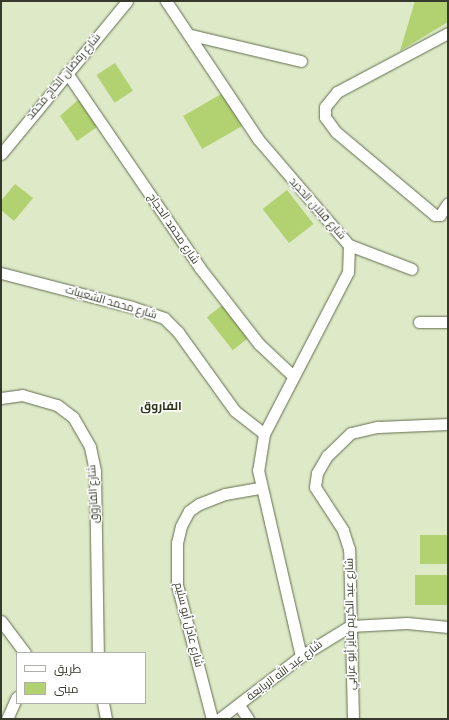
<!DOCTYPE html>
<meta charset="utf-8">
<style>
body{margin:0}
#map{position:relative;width:449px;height:720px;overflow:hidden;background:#dde9c7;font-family:Roboto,Cairo,sans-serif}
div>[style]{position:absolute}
.building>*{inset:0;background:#b2d171;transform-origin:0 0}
.roads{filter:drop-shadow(0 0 1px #626d4e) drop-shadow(0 0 1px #626d4e)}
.street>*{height:11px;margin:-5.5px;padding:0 5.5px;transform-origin:5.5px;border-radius:5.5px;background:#fff}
span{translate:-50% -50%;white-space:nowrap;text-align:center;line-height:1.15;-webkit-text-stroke:3px #fff;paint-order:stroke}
.street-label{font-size:11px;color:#353a2c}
.neighbourhood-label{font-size:12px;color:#2d3619;font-weight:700}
.frame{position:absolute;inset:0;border:2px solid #353a2c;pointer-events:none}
.legend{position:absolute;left:16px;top:652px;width:130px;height:52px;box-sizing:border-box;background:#fff;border:1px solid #aeb0ab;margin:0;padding:5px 7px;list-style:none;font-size:12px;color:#353a2c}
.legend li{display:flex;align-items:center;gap:8px;height:20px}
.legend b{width:20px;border:1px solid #aeb0ab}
</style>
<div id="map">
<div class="building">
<div style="clip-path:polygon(415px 1px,448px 2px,448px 22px,400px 51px)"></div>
<div style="left:115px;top:63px;width:33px;height:22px;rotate:57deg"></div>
<div style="left:223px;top:93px;width:38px;height:46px;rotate:60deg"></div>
<div style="clip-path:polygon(79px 99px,97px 127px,77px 141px,60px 116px)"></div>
<div style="clip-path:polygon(15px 184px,33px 198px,14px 221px,1px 210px,1px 201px)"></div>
<div style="left:287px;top:190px;width:43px;height:31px;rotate:52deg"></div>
<div style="left:225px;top:303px;width:42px;height:23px;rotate:52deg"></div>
<div style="left:448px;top:535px;width:29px;height:28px;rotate:90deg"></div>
<div style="left:448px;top:575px;width:30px;height:33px;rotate:90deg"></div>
</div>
<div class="roads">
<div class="street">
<div style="left:166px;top:1px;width:166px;rotate:56.3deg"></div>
<div style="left:258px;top:139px;width:140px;rotate:49.4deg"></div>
<div style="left:349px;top:245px;width:27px;rotate:92deg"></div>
<div style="left:348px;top:272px;width:182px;rotate:117.4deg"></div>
<div style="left:264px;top:434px;width:36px;rotate:99deg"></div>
<div style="left:258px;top:470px;width:191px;rotate:77deg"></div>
<div style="left:448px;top:33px;width:126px;rotate:152deg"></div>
<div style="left:337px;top:92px;width:19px;rotate:129deg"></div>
<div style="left:325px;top:107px;width:10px;rotate:90deg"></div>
<div style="left:325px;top:117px;width:19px;rotate:54deg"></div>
<div style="left:336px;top:132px;width:129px;rotate:40deg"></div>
<div style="left:435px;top:215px;width:5px"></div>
<div style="left:440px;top:215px;width:14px;rotate:-56deg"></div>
<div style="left:191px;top:35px;width:113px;rotate:13.3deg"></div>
<div style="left:67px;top:73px;width:236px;rotate:55.7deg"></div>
<div style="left:200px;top:268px;width:96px;rotate:52.2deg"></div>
<div style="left:259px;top:344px;width:45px;rotate:43.2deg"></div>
<div style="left:1px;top:154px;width:198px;rotate:-50.5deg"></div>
<div style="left:349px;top:245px;width:67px;rotate:20.9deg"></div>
<div style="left:1px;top:273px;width:135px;rotate:14.5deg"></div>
<div style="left:132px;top:307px;width:34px;rotate:19deg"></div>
<div style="left:164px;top:318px;width:20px;rotate:45deg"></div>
<div style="left:178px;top:332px;width:97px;rotate:54.2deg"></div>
<div style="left:235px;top:411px;width:37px;rotate:38deg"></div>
<div style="left:419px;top:322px;width:29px"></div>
<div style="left:1px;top:398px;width:21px;rotate:-8deg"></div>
<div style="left:22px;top:395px;width:36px;rotate:16deg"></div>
<div style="left:57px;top:405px;width:20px;rotate:37deg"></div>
<div style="left:73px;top:417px;width:34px;rotate:60deg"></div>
<div style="left:90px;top:447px;width:25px;rotate:78deg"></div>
<div style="left:95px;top:471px;width:182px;rotate:89.1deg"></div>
<div style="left:1px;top:621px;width:40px;rotate:53deg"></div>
<div style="left:103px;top:703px;width:16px;rotate:79deg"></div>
<div style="left:239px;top:705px;width:17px;rotate:57deg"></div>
<div style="left:7px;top:719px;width:24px;rotate:-66deg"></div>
<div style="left:212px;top:719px;width:138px;rotate:-104.6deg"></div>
<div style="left:177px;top:585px;width:42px;rotate:-90deg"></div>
<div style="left:177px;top:543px;width:17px;rotate:-77deg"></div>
<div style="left:181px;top:526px;width:17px;rotate:-62deg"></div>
<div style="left:189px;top:511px;width:12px;rotate:-35deg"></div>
<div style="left:199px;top:504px;width:28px;rotate:-21deg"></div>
<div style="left:225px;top:494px;width:36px;rotate:-10deg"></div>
<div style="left:219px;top:719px;width:103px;rotate:-37.5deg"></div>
<div style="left:301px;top:656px;width:57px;rotate:-31.5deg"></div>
<div style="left:350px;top:626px;width:57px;rotate:-3deg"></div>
<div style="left:407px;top:623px;width:41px;rotate:5.6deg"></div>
<div style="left:353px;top:719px;width:170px;rotate:-91.3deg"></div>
<div style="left:349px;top:549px;width:20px;rotate:-108deg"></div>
<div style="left:343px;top:530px;width:51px;rotate:-123.1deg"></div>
<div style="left:315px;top:487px;width:14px;rotate:-82deg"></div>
<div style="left:317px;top:473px;width:20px;rotate:-60deg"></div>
<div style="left:327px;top:456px;width:33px;rotate:-44deg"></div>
<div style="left:351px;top:433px;width:28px;rotate:-13deg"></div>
<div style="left:378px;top:427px;width:70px;rotate:-2.5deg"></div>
</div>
</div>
<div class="street-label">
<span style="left:64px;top:77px;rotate:-50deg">شارع رمضان الحاج محمد</span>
<span style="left:317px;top:209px;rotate:48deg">شارع قبلان الحديد</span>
<span style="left:173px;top:229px;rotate:56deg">شارع محمد الحجاج</span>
<span style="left:111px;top:303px;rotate:16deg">شارع محمد الشعيبات</span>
<span style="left:94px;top:494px;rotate:-93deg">شارع الفاروق</span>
<span style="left:351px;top:624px;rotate:-91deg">شارع عبد الكريم فايز أبو عرابي</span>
<span style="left:188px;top:625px;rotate:76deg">شارع عادل أبو سليم</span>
<span style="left:285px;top:671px;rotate:-37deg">شارع عبد الله الربايعة</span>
</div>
<div class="neighbourhood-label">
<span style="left:161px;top:407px">الفاروق</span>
</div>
<div class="frame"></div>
<ul class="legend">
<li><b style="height:5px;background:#fff"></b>طريق</li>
<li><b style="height:11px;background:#b2d171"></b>مبنى</li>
</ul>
</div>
